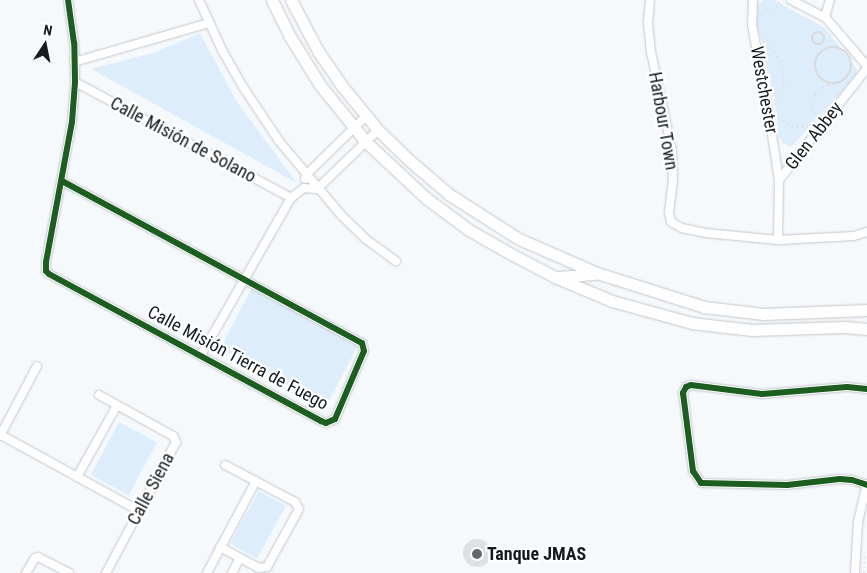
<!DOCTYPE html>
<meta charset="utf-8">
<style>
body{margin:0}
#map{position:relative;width:867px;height:573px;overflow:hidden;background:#f6f9fc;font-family:"Roboto Condensed",sans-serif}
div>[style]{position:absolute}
.green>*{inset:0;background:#ddedfc;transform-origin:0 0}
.building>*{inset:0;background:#dde1e5}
.round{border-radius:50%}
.path>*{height:2px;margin-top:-1px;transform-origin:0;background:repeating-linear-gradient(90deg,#d9dadb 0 1px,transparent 0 5px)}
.path>.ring{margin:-1px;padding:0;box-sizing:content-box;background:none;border:2px solid #d9dadb;border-radius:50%}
.roads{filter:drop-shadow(0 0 1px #c3c7ca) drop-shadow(0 0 1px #c3c7ca)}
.street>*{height:8px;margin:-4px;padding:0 4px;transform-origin:4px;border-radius:4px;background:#fefeff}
.secondary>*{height:11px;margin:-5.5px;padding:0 5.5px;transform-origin:5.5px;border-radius:5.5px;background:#fefeff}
.cycleway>*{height:6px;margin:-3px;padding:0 3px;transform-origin:3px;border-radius:3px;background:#1b5e20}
.dots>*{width:14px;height:14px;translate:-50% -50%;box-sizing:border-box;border:2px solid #fff;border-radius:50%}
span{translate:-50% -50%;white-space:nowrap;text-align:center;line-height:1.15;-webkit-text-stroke:4.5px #fff;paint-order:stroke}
.street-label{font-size:18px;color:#161b1f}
.poi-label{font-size:18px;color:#161b1f;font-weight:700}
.left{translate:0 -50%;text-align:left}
.north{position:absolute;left:20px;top:20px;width:50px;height:50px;-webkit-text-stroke:4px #fff;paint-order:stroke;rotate:11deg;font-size:14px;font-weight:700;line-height:20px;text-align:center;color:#161b1f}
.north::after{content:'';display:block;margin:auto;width:18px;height:22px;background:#161b1f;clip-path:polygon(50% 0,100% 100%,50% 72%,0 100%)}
</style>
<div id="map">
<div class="green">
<div style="clip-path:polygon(763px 0,774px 0,825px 28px,857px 69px,856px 76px,793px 145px,787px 145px,779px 138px,775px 102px,757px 22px,758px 6px)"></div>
<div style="clip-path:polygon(200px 33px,237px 102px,297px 183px,91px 69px,156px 52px)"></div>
<div style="left:254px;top:284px;width:121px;height:73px;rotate:28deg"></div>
<div style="left:119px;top:422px;width:43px;height:60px;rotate:28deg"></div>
<div style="left:259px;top:491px;width:31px;height:60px;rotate:29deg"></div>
</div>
<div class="building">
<div class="round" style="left:463px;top:539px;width:28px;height:28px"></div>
</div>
<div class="path">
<div style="left:774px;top:0;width:10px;rotate:29deg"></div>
<div style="left:761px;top:16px;width:8px;rotate:-45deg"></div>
<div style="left:767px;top:10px;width:16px;rotate:-18deg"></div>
<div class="ring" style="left:812px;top:32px;width:10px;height:10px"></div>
<div style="left:763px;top:37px;width:14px;rotate:45deg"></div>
<div style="left:773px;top:47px;width:23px;rotate:65deg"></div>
<div style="left:783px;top:68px;width:19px;rotate:87deg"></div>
<div style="left:784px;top:87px;width:16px;rotate:120deg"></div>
<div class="ring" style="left:815px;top:47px;width:34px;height:34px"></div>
<div style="left:779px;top:118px;width:15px;rotate:32deg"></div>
<div style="left:792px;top:126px;width:17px;rotate:3deg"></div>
<div style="left:818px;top:118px;width:9px;rotate:-131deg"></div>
<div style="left:812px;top:111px;width:17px;rotate:-80deg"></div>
<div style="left:815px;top:94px;width:10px;rotate:-45deg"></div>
<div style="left:822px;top:87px;width:10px;rotate:-17deg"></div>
<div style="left:783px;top:142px;width:8px;rotate:30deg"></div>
<div style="left:790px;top:146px;width:6px;rotate:-18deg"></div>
<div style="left:864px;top:573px;width:17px;rotate:-87deg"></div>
</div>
<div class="roads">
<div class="street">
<div style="left:199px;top:0;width:55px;rotate:65.3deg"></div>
<div style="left:222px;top:50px;width:43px;rotate:60.4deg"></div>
<div style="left:243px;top:87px;width:65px;rotate:56.3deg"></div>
<div style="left:279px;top:141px;width:97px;rotate:50deg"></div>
<div style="left:341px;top:215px;width:36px;rotate:44deg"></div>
<div style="left:367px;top:240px;width:36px;rotate:36deg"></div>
<div style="left:650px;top:0;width:24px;rotate:95deg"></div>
<div style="left:648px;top:24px;width:28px;rotate:84deg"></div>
<div style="left:651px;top:52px;width:100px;rotate:77.9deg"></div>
<div style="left:672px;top:150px;width:30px;rotate:88deg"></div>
<div style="left:673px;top:180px;width:33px;rotate:97deg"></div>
<div style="left:669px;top:213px;width:9px;rotate:77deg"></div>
<div style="left:671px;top:222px;width:13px;rotate:29deg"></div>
<div style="left:682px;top:228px;width:25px;rotate:12deg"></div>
<div style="left:706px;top:233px;width:72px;rotate:5.6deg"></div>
<div style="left:778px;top:240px;width:76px;rotate:-3deg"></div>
<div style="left:854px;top:236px;width:14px;rotate:-17deg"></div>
<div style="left:753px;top:0;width:25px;rotate:92deg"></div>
<div style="left:752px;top:25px;width:79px;rotate:79.1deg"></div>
<div style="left:767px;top:103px;width:78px;rotate:81.1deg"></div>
<div style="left:779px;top:180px;width:60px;rotate:91deg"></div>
<div style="left:791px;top:0;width:38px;rotate:27deg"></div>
<div style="left:825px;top:17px;width:65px;rotate:49.4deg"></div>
<div style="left:825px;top:17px;width:18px;rotate:-74deg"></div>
<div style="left:74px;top:62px;width:141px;rotate:-16.1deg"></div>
<div style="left:75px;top:82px;width:245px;rotate:28.2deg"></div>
<div style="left:305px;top:179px;width:4px;rotate:-76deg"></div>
<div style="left:306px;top:175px;width:84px;rotate:-44.5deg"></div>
<div style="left:779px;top:180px;width:142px;rotate:-51.8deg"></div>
<div style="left:62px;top:181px;width:341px;rotate:28.4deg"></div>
<div style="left:362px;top:343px;width:8px;rotate:76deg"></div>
<div style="left:364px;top:351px;width:74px;rotate:113.1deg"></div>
<div style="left:335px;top:419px;width:10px;rotate:156deg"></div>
<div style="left:326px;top:423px;width:5px;rotate:-158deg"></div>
<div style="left:321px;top:421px;width:309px;rotate:-151.6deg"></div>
<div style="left:49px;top:274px;width:4px;rotate:-135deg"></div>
<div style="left:46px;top:271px;width:9px;rotate:-90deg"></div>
<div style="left:46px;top:262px;width:142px;rotate:-79.5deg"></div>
<div style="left:72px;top:122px;width:40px;rotate:-85.7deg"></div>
<div style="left:75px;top:82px;width:39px;rotate:-91deg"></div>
<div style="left:74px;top:43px;width:43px;rotate:-97.9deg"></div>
<div style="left:201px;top:355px;width:181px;rotate:-60.2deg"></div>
<div style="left:291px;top:198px;width:16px;rotate:-38deg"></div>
<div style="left:304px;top:188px;width:13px;rotate:4deg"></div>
<div style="left:317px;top:189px;width:85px;rotate:-44deg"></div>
<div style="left:867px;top:389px;width:20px;rotate:-174deg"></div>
<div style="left:847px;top:387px;width:85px;rotate:175.3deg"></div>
<div style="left:762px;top:394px;width:72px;rotate:-172.8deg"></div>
<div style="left:691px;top:385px;width:5px;rotate:158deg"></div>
<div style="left:686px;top:387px;width:7px;rotate:117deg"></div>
<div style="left:683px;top:393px;width:79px;rotate:82.7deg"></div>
<div style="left:693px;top:471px;width:14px;rotate:56deg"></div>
<div style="left:701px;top:483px;width:86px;rotate:1.3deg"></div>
<div style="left:787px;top:485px;width:53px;rotate:-6.5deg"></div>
<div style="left:840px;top:479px;width:12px;rotate:5deg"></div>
<div style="left:852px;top:480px;width:16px;rotate:18deg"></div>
<div style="left:99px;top:395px;width:85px;rotate:29deg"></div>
<div style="left:173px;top:436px;width:7px;rotate:63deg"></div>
<div style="left:176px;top:442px;width:149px;rotate:118.1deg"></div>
<div style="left:1px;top:435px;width:158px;rotate:28.8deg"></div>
<div style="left:0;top:436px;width:79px;rotate:-62.1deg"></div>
<div style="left:77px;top:477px;width:82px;rotate:-60.9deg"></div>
<div style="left:220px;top:547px;width:44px;rotate:28.3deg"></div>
<div style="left:259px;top:568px;width:8px;rotate:-7deg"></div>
<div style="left:267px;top:567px;width:66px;rotate:-61.1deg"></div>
<div style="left:299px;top:509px;width:8px;rotate:-120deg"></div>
<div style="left:295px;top:502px;width:79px;rotate:-152.1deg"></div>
<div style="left:26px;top:573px;width:17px;rotate:-59deg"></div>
<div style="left:35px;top:558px;width:3px;rotate:-18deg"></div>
<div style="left:38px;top:557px;width:35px;rotate:27deg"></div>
<div style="left:207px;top:573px;width:104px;rotate:-62deg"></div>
<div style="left:232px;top:573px;width:17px;rotate:-62deg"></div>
<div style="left:855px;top:573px;width:51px;rotate:-86.6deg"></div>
<div style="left:858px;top:522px;width:39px;rotate:-77deg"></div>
</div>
<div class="secondary">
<div style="left:272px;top:0;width:39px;rotate:64deg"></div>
<div style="left:289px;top:35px;width:59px;rotate:58.2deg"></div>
<div style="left:320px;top:85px;width:73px;rotate:51.1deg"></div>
<div style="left:366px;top:142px;width:82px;rotate:43deg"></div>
<div style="left:426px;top:198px;width:54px;rotate:36.7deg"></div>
<div style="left:469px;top:230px;width:48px;rotate:29.7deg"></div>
<div style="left:511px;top:254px;width:52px;rotate:27.6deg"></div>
<div style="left:557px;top:278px;width:60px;rotate:22.7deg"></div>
<div style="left:612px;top:301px;width:83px;rotate:15.4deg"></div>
<div style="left:692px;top:323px;width:60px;rotate:6.7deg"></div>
<div style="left:752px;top:330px;width:93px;rotate:-1.8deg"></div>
<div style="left:845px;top:327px;width:22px;rotate:5deg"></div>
<div style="left:291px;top:0;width:58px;rotate:62.1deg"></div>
<div style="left:318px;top:51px;width:42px;rotate:55.6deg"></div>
<div style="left:342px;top:86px;width:57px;rotate:50.7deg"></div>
<div style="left:378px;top:130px;width:43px;rotate:44.1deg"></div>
<div style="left:409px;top:160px;width:54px;rotate:40.5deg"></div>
<div style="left:450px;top:195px;width:82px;rotate:32.5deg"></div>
<div style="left:519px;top:239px;width:85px;rotate:23.6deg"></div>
<div style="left:597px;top:273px;width:112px;rotate:17.6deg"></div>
<div style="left:704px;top:307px;width:60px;rotate:6.7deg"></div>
<div style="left:764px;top:314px;width:103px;rotate:-2.2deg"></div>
<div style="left:559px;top:277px;width:36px;rotate:-5deg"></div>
</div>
</div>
<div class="cycleway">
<div style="left:62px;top:181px;width:341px;rotate:28.4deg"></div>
<div style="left:362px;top:343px;width:8px;rotate:76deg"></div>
<div style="left:364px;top:351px;width:74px;rotate:113.1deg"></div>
<div style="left:335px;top:419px;width:10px;rotate:156deg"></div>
<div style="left:326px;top:423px;width:5px;rotate:-158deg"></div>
<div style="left:321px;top:421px;width:309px;rotate:-151.6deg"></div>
<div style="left:49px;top:274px;width:4px;rotate:-135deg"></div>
<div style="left:46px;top:271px;width:9px;rotate:-90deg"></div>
<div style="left:46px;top:262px;width:142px;rotate:-79.5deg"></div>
<div style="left:72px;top:122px;width:40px;rotate:-85.7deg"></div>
<div style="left:75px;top:82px;width:39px;rotate:-91deg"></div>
<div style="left:74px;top:43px;width:43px;rotate:-97.9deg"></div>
<div style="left:867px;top:389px;width:20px;rotate:-174deg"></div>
<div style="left:847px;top:387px;width:85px;rotate:175.3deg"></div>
<div style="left:762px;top:394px;width:72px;rotate:-172.8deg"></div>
<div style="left:691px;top:385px;width:5px;rotate:158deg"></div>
<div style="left:686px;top:387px;width:7px;rotate:117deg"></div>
<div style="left:683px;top:393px;width:79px;rotate:82.7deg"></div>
<div style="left:693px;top:471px;width:14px;rotate:56deg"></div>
<div style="left:701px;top:483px;width:86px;rotate:1.3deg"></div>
<div style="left:787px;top:485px;width:53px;rotate:-6.5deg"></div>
<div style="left:840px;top:479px;width:12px;rotate:5deg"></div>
<div style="left:852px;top:480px;width:16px;rotate:18deg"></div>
</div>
<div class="dots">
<div style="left:477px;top:554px;background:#64696c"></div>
</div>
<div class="street-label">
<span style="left:764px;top:90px;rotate:80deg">Westchester</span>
<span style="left:663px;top:121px;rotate:80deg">Harbour Town</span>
<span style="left:814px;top:136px;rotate:-52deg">Glen Abbey</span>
<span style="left:183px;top:140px;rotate:28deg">Calle Misión de Solano</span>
<span style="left:238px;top:358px;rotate:28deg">Calle Misión Tierra de Fuego</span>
<span style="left:151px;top:489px;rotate:-62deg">Calle Siena</span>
</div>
<div class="poi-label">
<span class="left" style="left:487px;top:554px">Tanque JMAS</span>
</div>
<div class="north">N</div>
</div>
